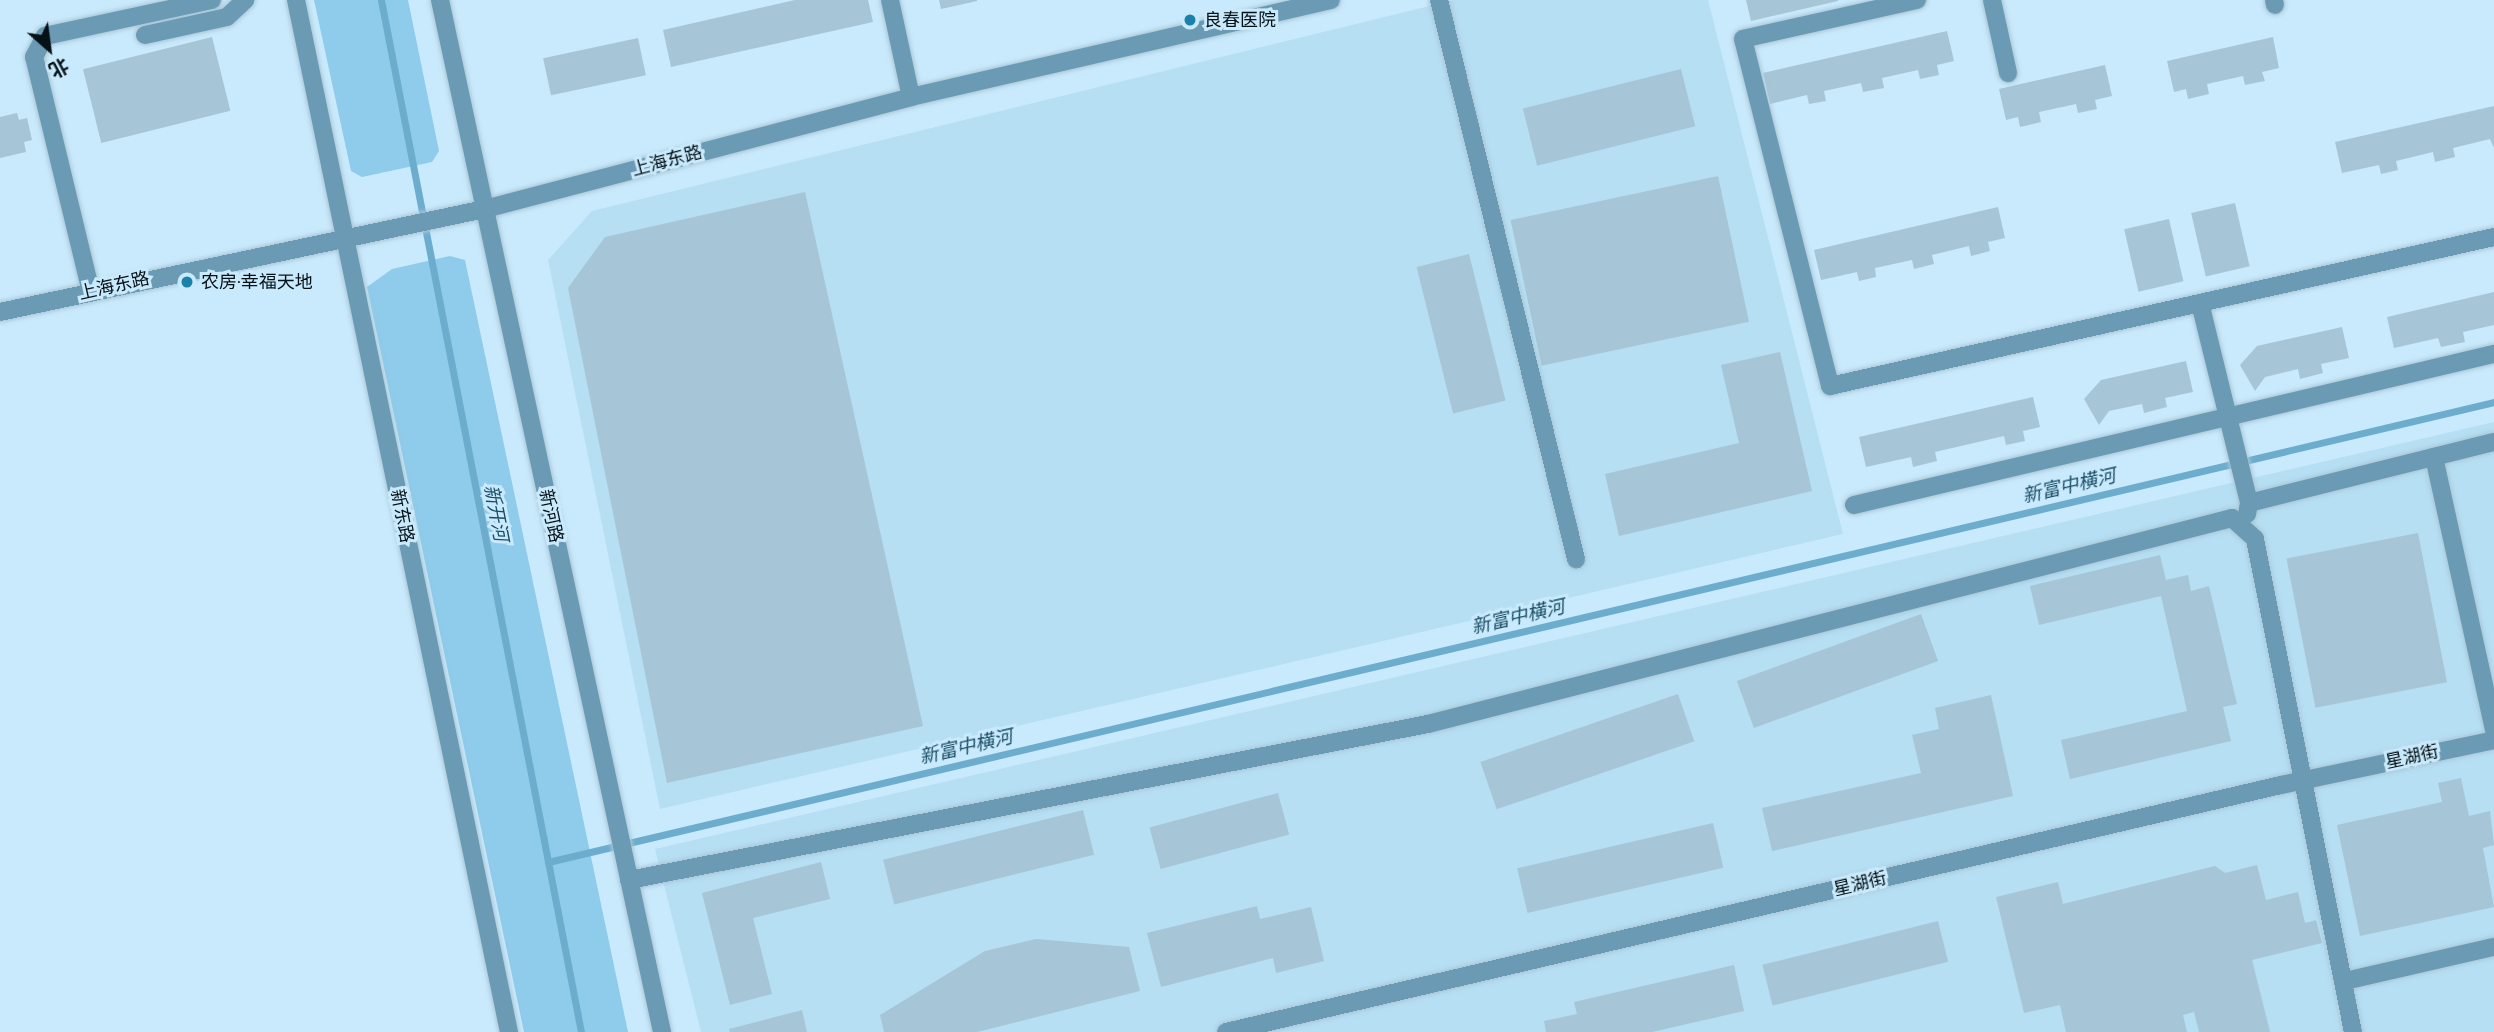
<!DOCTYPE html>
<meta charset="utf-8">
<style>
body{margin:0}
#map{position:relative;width:2494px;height:1032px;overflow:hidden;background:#c9eafc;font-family:Bitter,"Noto Sans SC",serif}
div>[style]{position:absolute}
.built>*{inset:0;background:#b6dff4}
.green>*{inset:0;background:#8fcbea}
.stream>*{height:7px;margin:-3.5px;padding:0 3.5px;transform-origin:3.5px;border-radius:3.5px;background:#6cadce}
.building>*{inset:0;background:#a6c5d6;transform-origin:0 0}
.roads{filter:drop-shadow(0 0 2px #aac7d7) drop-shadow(0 0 2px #aac7d7)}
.minor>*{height:18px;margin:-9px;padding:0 9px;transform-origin:9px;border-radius:9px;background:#6b9bb4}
.dots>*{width:19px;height:19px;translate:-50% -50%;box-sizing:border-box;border:4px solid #c9eafc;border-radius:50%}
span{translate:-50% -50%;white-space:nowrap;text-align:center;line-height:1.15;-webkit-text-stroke:6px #c9eafc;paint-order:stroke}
.poi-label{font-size:18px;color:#061117}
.left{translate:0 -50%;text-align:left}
.street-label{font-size:18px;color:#061117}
.water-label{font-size:19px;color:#194d65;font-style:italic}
.north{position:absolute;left:14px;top:14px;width:70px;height:70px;-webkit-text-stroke:5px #c9eafc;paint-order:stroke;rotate:152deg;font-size:19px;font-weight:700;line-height:28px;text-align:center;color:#061117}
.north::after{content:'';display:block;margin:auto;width:24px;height:32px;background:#061117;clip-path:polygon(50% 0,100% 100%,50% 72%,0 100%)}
</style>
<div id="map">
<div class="built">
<div style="clip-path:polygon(1454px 0,1708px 0,1843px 534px,660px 809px,548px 260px,592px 211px)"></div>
<div style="clip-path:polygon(2494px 422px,2494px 1032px,701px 1032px,655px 849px)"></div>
</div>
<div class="green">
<div style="clip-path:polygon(314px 0,408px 0,439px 151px,432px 162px,362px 177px,351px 171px)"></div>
<div style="clip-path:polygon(450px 256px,465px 260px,628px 1032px,524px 1032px,367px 287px,392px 269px)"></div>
</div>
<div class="stream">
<div style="left:381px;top:0;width:1051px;rotate:79.03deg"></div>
<div style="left:548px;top:862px;width:2000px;rotate:-13.3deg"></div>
</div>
<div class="building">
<div style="clip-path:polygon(795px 0,868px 0,873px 22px,671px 67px,663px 30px)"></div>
<div style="clip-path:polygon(939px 0,977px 0,977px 1px,941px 9px)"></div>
<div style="clip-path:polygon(1746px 0,1838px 0,1838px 1px,1751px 21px)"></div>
<div style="clip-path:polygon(1947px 31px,1954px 61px,1937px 65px,1939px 75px,1920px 79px,1918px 70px,1882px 78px,1884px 88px,1863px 92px,1861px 83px,1824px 91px,1826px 101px,1809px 104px,1807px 95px,1770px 104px,1763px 73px)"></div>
<div style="left:212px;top:37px;width:76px;height:133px;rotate:76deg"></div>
<div style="clip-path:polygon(2273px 37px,2279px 68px,2262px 72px,2265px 81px,2245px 85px,2243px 76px,2207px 84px,2209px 94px,2188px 99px,2186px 89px,2174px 92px,2167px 61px)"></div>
<div style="left:638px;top:38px;width:38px;height:97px;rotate:78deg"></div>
<div style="clip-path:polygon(2105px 65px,2112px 96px,2095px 100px,2097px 109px,2078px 113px,2076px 104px,2039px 112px,2041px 122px,2020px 127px,2018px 117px,2006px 120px,1999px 89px)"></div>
<div style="left:1681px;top:69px;width:59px;height:163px;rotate:76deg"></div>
<div style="clip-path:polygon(2494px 106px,2494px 148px,2490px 139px,2453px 148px,2455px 157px,2435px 162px,2433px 152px,2396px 161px,2398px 170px,2381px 174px,2379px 165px,2342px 173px,2335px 142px)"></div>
<div style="clip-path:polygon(17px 113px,19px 120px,27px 118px,32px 140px,24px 142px,26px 152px,0 158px,0 117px)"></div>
<div style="left:1718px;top:176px;width:149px;height:212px;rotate:78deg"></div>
<div style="clip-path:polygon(805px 192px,923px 726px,667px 783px,568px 288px,605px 237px)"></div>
<div style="left:2235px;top:203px;width:65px;height:45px;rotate:77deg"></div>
<div style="clip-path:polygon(1998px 207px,2005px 238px,1988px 242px,1990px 251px,1971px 256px,1969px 246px,1932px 255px,1934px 264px,1914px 269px,1912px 260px,1875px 268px,1876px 277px,1859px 281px,1857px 272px,1821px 280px,1814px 250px)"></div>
<div style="left:2169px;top:219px;width:64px;height:46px;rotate:77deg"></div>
<div style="left:1469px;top:254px;width:151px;height:54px;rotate:76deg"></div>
<div style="clip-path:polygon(2494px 292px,2494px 325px,2463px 332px,2465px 342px,2441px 347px,2438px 338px,2394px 348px,2387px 317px)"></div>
<div style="clip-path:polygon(2342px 327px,2349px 358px,2321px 364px,2323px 373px,2300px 379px,2298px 369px,2265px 377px,2255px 391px,2240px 365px,2257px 346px)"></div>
<div style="clip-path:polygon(1780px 352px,1812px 491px,1619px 536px,1605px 474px,1739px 443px,1721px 365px)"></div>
<div style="clip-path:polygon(2186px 361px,2193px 392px,2165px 398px,2167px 407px,2144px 413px,2142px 404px,2109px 411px,2099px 425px,2084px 399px,2101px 380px)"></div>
<div style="clip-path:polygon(2033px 397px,2040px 427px,2023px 431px,2025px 441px,2006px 445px,2004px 436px,1935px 452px,1937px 461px,1913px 467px,1911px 457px,1866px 467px,1859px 437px)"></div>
<div style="left:2418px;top:533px;width:152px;height:134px;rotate:79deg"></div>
<div style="clip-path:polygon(2160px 555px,2166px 580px,2188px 575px,2191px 591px,2209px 586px,2237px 704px,2223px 707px,2231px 741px,2070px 779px,2061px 740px,2187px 711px,2161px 596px,2039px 625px,2030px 586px)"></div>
<div style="left:1921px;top:614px;width:50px;height:196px;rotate:70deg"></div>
<div style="left:1678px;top:694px;width:50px;height:209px;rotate:71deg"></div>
<div style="clip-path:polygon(1991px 695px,2013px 796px,1772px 851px,1762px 808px,1921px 773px,1912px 735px,1939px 729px,1935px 708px)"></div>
<div style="clip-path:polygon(2461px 778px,2469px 816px,2490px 811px,2494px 845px,2483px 848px,2494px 907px,2360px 936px,2337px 825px,2442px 802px,2438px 783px)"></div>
<div style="left:1278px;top:793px;width:43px;height:133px;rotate:75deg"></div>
<div style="left:1083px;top:810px;width:46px;height:206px;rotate:76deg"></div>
<div style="left:1713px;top:823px;width:46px;height:201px;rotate:77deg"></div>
<div style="clip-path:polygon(821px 862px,830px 899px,753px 918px,772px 994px,730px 1005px,702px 893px)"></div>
<div style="clip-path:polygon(2257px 865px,2266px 900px,2298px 892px,2305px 923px,2316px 920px,2322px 943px,2252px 960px,2270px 1032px,2199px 1032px,2194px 1012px,2183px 1015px,2187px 1032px,2066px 1032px,2060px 1005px,2024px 1013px,1996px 897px,2058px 882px,2063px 904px,2215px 866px,2225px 873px)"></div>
<div style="clip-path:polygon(1257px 906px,1260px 919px,1311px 907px,1324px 961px,1276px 973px,1273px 958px,1161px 987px,1147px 933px)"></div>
<div style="left:1938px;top:921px;width:42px;height:181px;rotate:76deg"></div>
<div style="clip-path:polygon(1036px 939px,1129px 947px,1140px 991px,977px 1032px,884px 1032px,880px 1015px,985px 951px)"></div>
<div style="clip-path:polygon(1734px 965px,1744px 1011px,1652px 1032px,1546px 1032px,1544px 1021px,1577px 1014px,1574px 1002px)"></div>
<div style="clip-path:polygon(802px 1010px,807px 1032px,730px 1032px,729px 1029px)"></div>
</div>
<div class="roads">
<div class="minor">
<div style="left:296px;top:0;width:1054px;rotate:78.34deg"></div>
<div style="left:440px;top:0;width:1056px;rotate:77.86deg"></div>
<div style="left:890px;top:0;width:99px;rotate:77.8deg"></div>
<div style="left:1439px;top:0;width:576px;rotate:76.23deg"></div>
<div style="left:1917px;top:0;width:178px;rotate:167.4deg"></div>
<div style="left:1743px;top:39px;width:358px;rotate:75.9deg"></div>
<div style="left:1830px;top:386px;width:681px;rotate:-12.65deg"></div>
<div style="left:1992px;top:0;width:75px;rotate:77.6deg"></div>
<div style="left:2274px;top:0;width:5px;rotate:79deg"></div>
<div style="left:145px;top:35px;width:84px;rotate:-12.4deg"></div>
<div style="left:227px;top:17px;width:25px;rotate:-43deg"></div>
<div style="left:91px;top:292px;width:242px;rotate:-103.6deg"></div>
<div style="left:34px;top:57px;width:24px;rotate:-62deg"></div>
<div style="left:45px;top:36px;width:171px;rotate:-12.2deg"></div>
<div style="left:2200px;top:303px;width:206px;rotate:76.2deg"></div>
<div style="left:2249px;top:503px;width:11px;rotate:100deg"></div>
<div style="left:0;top:312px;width:496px;rotate:-12deg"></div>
<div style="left:485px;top:209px;width:440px;rotate:-14.7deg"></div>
<div style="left:911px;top:97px;width:431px;rotate:-13deg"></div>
<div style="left:2434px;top:457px;width:280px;rotate:77.6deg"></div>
<div style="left:2249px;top:503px;width:252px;rotate:-14deg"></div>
<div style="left:1854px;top:505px;width:658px;rotate:-13.28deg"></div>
<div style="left:629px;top:880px;width:814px;rotate:-11.05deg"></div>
<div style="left:1428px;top:724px;width:830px;rotate:-14.37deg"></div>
<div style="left:2232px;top:518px;width:31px;rotate:42deg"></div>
<div style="left:2255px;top:539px;width:503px;rotate:78.76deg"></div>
<div style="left:2345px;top:981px;width:153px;rotate:-12.9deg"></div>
<div style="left:1226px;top:1032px;width:1084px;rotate:-13.18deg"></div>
<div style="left:2281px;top:785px;width:218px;rotate:-11.9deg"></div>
</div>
</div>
<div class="dots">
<div style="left:1190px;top:20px;background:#1981ab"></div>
<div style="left:187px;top:282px;background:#1981ab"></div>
</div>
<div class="poi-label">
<span class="left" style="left:1204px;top:20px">良春医院</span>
<span class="left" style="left:201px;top:282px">农房·幸福天地</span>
</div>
<div class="street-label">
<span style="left:667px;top:161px;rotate:-15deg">上海东路</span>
<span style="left:114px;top:286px;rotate:-13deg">上海东路</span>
<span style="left:402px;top:516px;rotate:79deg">新东路</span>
<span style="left:551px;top:516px;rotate:78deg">新河路</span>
<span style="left:2412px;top:757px;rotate:-12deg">星湖街</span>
<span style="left:1860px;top:884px;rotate:-13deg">星湖街</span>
</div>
<div class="water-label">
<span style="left:2069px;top:486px;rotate:-13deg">新富中横河</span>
<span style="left:496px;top:513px;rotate:79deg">新开河</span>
<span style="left:1518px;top:617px;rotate:-13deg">新富中横河</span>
<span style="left:966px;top:747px;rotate:-13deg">新富中横河</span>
</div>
<div class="north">北</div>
</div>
